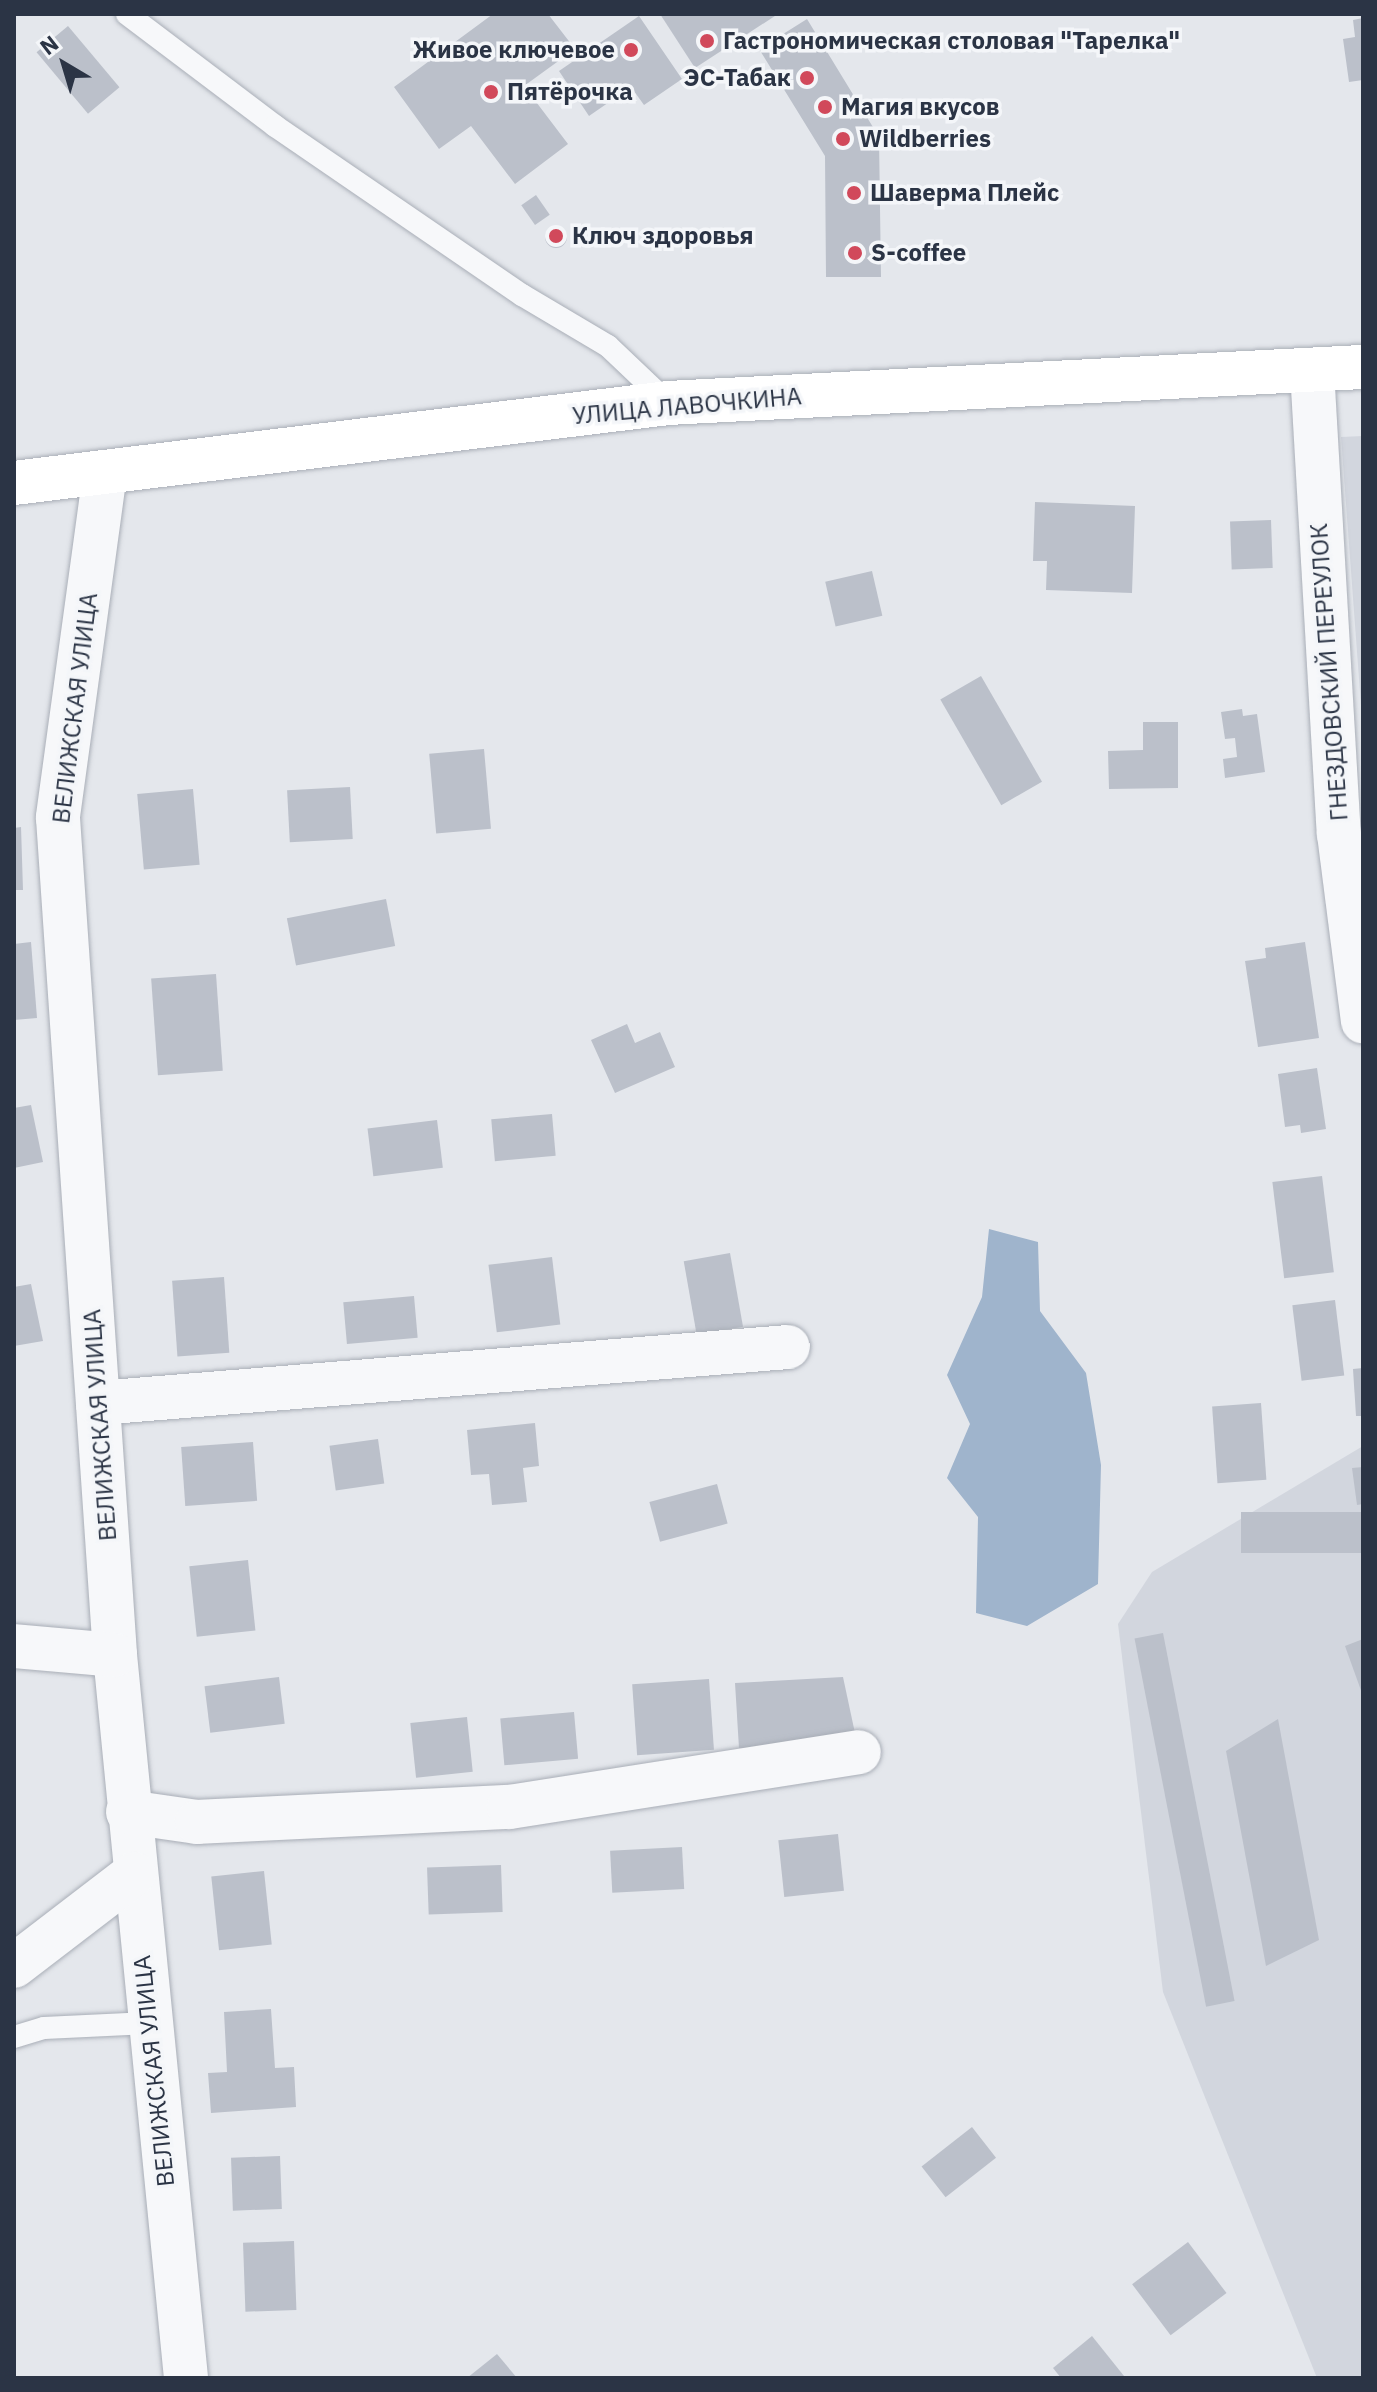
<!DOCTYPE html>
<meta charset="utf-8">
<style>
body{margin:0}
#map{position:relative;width:1377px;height:2392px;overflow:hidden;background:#e4e7ec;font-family:"IBM Plex Sans",sans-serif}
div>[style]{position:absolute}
.built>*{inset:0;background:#d2d6de}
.water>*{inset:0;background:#9fb4cc}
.building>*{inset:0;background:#bbc0ca;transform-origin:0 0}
.round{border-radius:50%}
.roads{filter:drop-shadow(0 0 2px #a9aeb7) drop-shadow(0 0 2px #a9aeb7)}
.service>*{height:22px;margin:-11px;padding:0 11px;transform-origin:11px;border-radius:11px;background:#f7f8fa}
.minor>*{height:44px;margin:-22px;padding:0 22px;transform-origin:22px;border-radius:22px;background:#f7f8fa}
.secondary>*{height:44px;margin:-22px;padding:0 22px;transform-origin:22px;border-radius:22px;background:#fff}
.dots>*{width:22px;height:22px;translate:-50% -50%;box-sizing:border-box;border:4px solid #f4f6f9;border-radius:50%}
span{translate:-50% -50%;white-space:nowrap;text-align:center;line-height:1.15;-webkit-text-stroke:7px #f4f6f9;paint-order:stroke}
.poi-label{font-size:24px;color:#2b3445;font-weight:700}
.left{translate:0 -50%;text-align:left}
.right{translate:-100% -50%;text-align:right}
.street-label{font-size:24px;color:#2b3445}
.frame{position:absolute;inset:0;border:16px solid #2b3445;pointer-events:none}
.north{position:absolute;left:24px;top:24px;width:80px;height:80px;-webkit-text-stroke:6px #f4f6f9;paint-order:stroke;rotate:322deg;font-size:22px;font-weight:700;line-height:32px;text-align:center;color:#2b3445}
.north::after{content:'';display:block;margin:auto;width:28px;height:36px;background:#2b3445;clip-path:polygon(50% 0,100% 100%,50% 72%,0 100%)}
</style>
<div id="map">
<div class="built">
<div style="clip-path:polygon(1363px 436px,1363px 732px,1341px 437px)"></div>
<div style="clip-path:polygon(1363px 1446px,1363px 2378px,1317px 2378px,1163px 1992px,1118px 1624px,1152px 1572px)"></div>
</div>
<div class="water">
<div style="clip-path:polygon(989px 1229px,1038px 1242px,1040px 1311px,1086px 1373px,1101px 1465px,1098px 1584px,1027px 1626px,976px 1613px,978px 1517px,947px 1478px,970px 1424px,947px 1375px,982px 1297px)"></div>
</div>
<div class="building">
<div style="clip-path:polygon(493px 14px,548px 14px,575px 49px,524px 86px,568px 144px,515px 184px,471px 126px,439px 149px,394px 87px)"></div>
<div style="clip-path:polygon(660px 14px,778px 14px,695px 68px)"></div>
<div style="clip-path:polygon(639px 16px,682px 79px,644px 105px,631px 87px,589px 116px,559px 71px)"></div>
<div style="clip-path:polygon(1363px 18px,1363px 80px,1349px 82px,1343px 39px,1355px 37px,1353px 20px)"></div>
<div style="clip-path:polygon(807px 19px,879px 137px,881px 277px,826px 277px,825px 156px,759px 49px)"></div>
<div style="left:68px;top:26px;width:80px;height:41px;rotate:50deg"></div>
<div style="left:536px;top:195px;width:24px;height:18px;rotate:55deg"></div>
<div class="round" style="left:545px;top:226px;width:22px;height:22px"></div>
<div style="clip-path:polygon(1035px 502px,1135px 506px,1132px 593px,1046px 590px,1047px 561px,1033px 561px)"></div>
<div style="left:1271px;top:520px;width:48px;height:41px;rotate:88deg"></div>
<div style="left:872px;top:571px;width:46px;height:48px;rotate:77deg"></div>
<div style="left:981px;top:676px;width:122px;height:47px;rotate:60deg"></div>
<div style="clip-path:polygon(1242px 709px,1243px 716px,1257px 714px,1265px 772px,1225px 778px,1223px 759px,1237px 757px,1235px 738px,1225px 739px,1221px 712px)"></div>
<div style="clip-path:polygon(1143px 722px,1178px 722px,1178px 788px,1109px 789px,1108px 751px,1143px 750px)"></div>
<div style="left:484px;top:749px;width:80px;height:55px;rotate:85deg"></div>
<div style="left:350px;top:787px;width:52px;height:63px;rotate:87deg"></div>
<div style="left:193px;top:789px;width:76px;height:56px;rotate:85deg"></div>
<div style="clip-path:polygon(21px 827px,23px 890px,14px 890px,14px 828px)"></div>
<div style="left:386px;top:899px;width:48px;height:101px;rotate:79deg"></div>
<div style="clip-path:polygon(31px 942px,37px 1018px,14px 1020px,14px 944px)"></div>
<div style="clip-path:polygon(1305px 942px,1319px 1038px,1258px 1047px,1245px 961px,1266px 958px,1265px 948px)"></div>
<div style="left:216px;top:974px;width:97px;height:65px;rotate:86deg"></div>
<div style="clip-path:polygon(627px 1024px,635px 1043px,660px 1032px,675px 1067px,615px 1093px,591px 1040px)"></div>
<div style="clip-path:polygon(1317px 1068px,1326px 1129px,1301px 1133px,1300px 1125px,1285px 1127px,1278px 1074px)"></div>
<div style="clip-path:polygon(31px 1105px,43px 1162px,14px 1168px,14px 1108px)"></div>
<div style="left:552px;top:1114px;width:42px;height:61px;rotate:85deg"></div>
<div style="left:437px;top:1120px;width:48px;height:70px;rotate:83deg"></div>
<div style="left:1322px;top:1176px;width:97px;height:50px;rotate:83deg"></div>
<div style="left:730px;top:1253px;width:75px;height:47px;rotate:80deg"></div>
<div style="left:552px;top:1257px;width:68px;height:64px;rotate:83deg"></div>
<div style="left:224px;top:1277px;width:76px;height:52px;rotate:86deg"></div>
<div style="clip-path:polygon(31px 1284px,43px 1341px,14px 1346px,14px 1287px)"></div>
<div style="left:414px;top:1296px;width:42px;height:71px;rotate:85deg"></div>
<div style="left:1335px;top:1300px;width:76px;height:43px;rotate:83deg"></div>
<div style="clip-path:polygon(1363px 1368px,1363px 1416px,1356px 1416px,1353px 1369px)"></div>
<div style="left:1261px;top:1403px;width:77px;height:49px;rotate:86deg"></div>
<div style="clip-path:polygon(535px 1423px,539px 1466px,523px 1468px,527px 1502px,492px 1505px,489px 1474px,471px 1475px,467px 1430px)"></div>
<div style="left:378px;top:1439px;width:45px;height:49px;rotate:82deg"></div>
<div style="left:253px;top:1442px;width:59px;height:72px;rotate:86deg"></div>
<div style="clip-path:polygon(1363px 1467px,1363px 1504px,1357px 1505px,1352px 1468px)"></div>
<div style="left:717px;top:1484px;width:41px;height:70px;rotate:75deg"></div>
<div style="left:1363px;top:1512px;width:41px;height:122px;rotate:90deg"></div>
<div style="left:248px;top:1560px;width:71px;height:59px;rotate:84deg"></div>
<div style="left:1163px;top:1633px;width:375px;height:29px;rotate:79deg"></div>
<div style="clip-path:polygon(1363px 1639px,1363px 1696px,1345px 1646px)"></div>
<div style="left:279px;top:1677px;width:47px;height:75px;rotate:83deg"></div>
<div style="clip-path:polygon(843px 1677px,859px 1752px,739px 1748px,735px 1683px)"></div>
<div style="left:709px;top:1679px;width:71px;height:77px;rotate:86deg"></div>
<div style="left:574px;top:1712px;width:47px;height:74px;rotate:85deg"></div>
<div style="left:467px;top:1717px;width:55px;height:57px;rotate:84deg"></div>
<div style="clip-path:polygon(1278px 1719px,1319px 1940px,1266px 1966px,1226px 1751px)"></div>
<div style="left:838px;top:1834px;width:57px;height:60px;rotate:84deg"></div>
<div style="left:682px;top:1847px;width:42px;height:72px;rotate:87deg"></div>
<div style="left:501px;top:1865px;width:47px;height:74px;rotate:88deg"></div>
<div style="left:264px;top:1871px;width:74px;height:53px;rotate:84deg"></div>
<div style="clip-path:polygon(271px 2009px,275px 2068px,294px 2067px,296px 2107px,211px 2113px,208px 2073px,227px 2072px,224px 2012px)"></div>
<div style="left:972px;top:2127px;width:39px;height:64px;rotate:52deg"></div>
<div style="left:280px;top:2156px;width:53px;height:49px;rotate:88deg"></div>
<div style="left:294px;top:2241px;width:69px;height:51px;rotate:88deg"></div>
<div style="left:1188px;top:2242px;width:64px;height:70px;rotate:53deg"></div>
<div style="clip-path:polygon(1092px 2336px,1124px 2376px,1061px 2378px,1053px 2368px)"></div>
<div style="clip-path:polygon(497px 2354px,517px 2378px,467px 2378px)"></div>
</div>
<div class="roads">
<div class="service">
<div style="left:127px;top:14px;width:186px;rotate:37.1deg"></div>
<div style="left:275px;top:126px;width:299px;rotate:34.4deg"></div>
<div style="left:522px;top:295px;width:100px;rotate:30.7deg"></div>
<div style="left:608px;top:346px;width:81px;rotate:43.5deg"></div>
<div style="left:14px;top:2037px;width:31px;rotate:-17deg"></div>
<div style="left:44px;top:2028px;width:105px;rotate:-2.7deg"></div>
</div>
<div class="minor">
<div style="left:1312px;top:370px;width:465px;rotate:86.7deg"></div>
<div style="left:1339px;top:834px;width:189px;rotate:82.7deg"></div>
<div style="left:105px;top:473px;width:348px;rotate:97.8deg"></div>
<div style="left:58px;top:818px;width:839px;rotate:86.1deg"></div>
<div style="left:115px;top:1655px;width:726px;rotate:84.39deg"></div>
<div style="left:98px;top:1403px;width:692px;rotate:-4.64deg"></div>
<div style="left:14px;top:1646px;width:101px;rotate:5.1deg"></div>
<div style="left:128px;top:1812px;width:70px;rotate:8.2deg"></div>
<div style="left:197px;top:1822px;width:312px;rotate:-2.8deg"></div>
<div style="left:509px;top:1807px;width:354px;rotate:-8.9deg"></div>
<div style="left:14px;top:1966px;width:151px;rotate:-37.5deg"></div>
</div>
<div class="secondary">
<div style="left:14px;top:483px;width:659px;rotate:-6.97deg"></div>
<div style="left:668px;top:403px;width:696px;rotate:-2.97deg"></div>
</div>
</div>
<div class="dots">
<div style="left:707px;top:41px;background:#d1495b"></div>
<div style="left:631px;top:50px;background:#d1495b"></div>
<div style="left:807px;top:78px;background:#d1495b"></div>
<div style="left:491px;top:92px;background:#d1495b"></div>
<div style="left:825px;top:107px;background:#d1495b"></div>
<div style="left:843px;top:139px;background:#d1495b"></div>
<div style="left:854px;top:193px;background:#d1495b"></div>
<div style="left:556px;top:236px;background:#d1495b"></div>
<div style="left:855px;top:253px;background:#d1495b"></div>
</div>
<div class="poi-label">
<span class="left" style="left:723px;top:41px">Гастрономическая столовая "Тарелка"</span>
<span class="right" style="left:615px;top:50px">Живое ключевое</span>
<span class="right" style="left:791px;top:78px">ЭС-Табак</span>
<span class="left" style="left:507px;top:92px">Пятёрочка</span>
<span class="left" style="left:841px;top:107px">Магия вкусов</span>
<span class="left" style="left:859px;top:139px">Wildberries</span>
<span class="left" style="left:870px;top:193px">Шаверма Плейс</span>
<span class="left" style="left:572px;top:236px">Ключ здоровья</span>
<span class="left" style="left:871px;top:253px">S-coffee</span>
</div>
<div class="street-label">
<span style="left:687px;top:406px;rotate:-5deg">УЛИЦА ЛАВОЧКИНА</span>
<span style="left:1329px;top:672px;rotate:-94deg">ГНЕЗДОВСКИЙ ПЕРЕУЛОК</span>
<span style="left:75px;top:708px;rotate:-83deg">ВЕЛИЖСКАЯ УЛИЦА</span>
<span style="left:100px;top:1425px;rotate:-94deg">ВЕЛИЖСКАЯ УЛИЦА</span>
<span style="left:154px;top:2071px;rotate:-96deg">ВЕЛИЖСКАЯ УЛИЦА</span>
</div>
<div class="frame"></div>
<div class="north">N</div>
</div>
